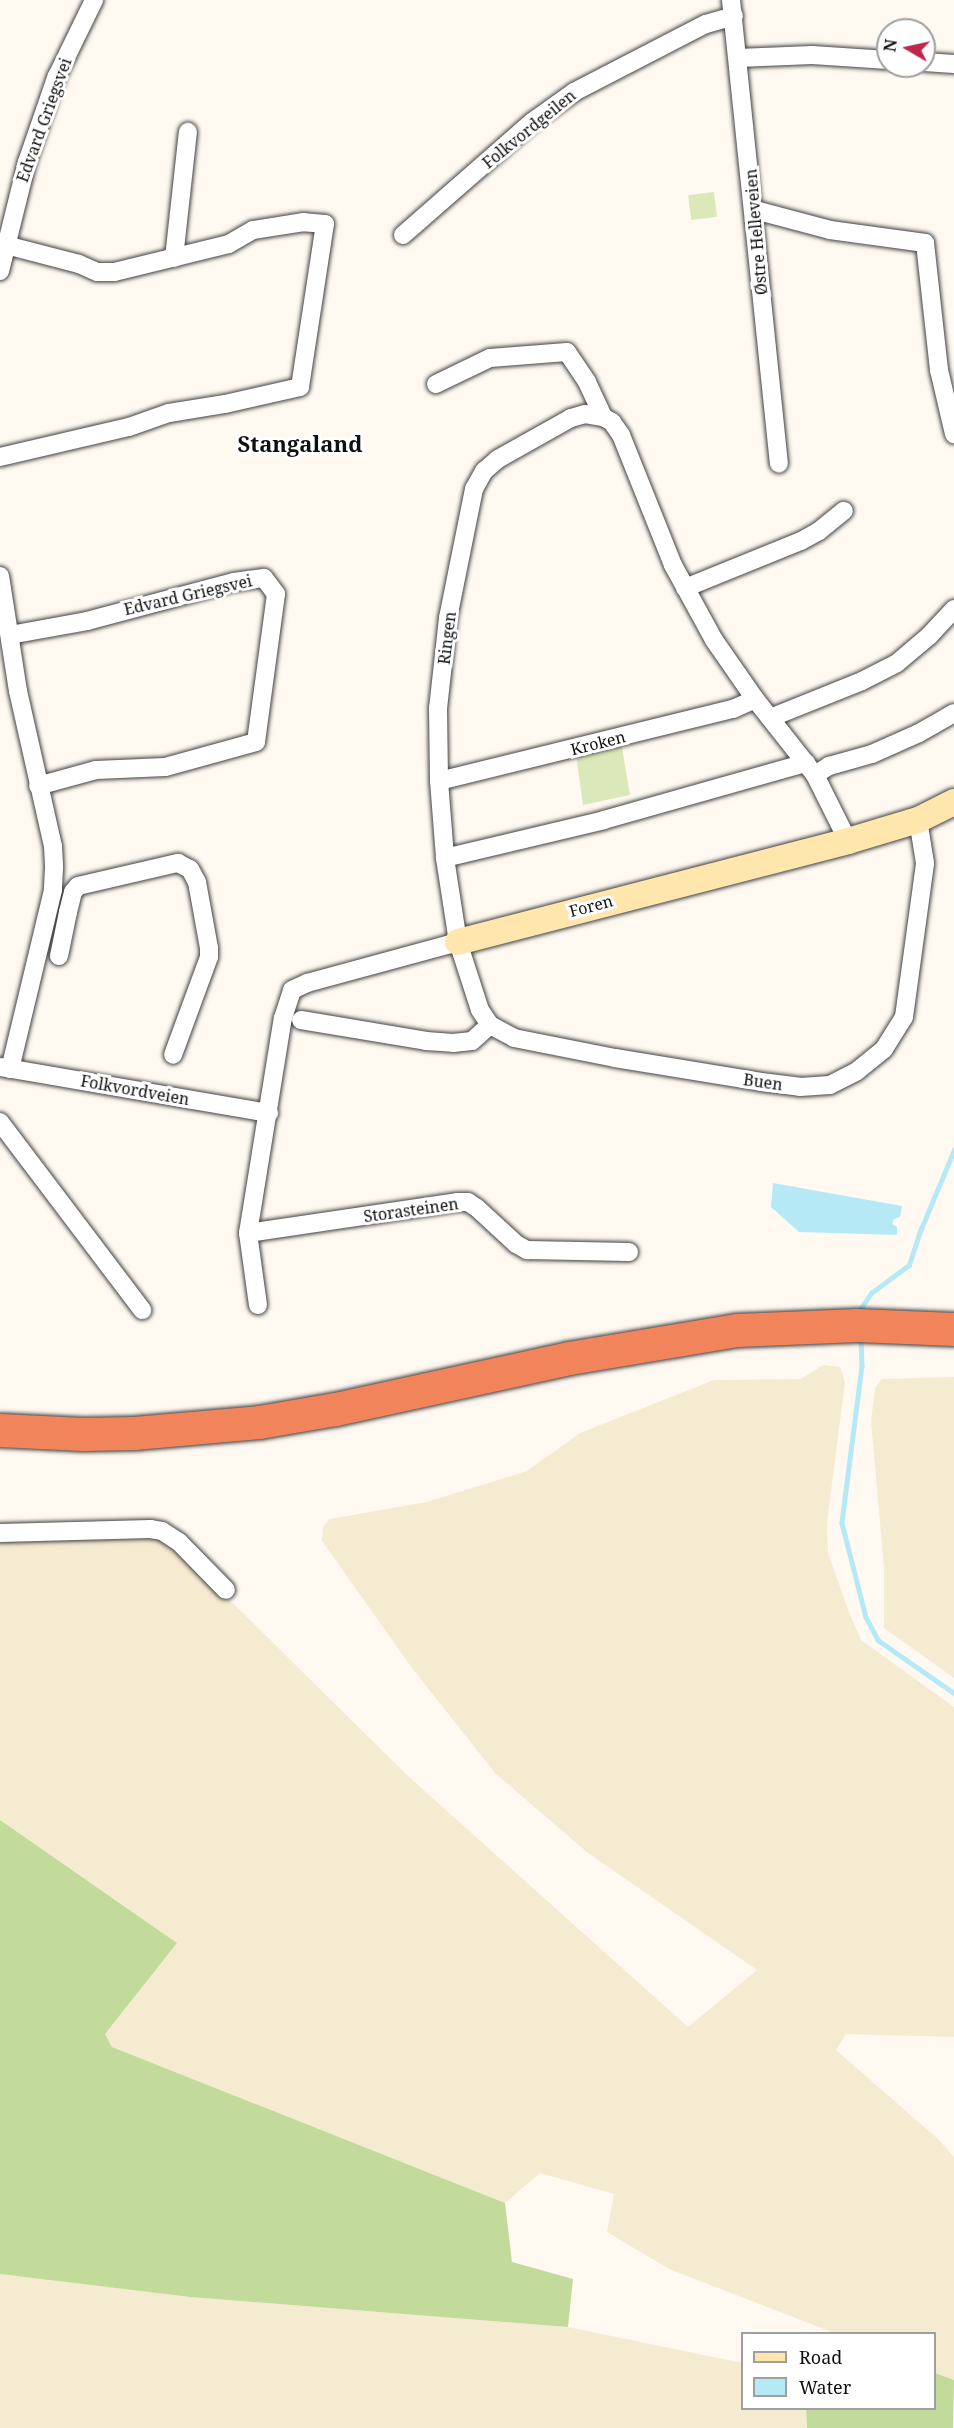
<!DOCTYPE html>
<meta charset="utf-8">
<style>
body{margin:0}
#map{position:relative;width:954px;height:2428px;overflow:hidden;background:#fff9f1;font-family:"Noto Serif",serif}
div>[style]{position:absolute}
.farmland>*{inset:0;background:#f5ebd1}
.green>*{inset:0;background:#dbe9ba;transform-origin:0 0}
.forest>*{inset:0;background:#c2da9a}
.water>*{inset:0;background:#b6e9f6}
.stream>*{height:4.5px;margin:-2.25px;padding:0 2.25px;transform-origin:2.25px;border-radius:2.25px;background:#b6e9f6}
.roads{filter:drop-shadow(0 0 2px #424242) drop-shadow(0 0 2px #424242)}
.street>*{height:18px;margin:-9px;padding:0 9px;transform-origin:9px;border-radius:9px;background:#fff}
.secondary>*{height:26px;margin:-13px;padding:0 13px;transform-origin:13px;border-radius:13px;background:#fee6ad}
.highway>*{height:33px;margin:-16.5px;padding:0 16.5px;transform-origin:16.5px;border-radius:16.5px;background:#f2845b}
span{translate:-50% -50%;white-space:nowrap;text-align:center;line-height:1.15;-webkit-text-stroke:6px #fff;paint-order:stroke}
.street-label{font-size:16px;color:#0f0f0f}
.district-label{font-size:22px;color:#0f0f0f;font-weight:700}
.legend{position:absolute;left:741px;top:2332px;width:195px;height:78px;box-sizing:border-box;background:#fff;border:2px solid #9f9f9f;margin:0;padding:8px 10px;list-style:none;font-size:18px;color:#0f0f0f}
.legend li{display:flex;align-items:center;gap:12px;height:30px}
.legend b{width:30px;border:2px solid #9f9f9f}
.north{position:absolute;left:876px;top:18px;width:60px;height:60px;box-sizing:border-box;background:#fff;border:2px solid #9f9f9f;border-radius:50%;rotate:279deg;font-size:16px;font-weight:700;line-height:24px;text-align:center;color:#0f0f0f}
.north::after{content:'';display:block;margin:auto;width:21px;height:27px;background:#be274a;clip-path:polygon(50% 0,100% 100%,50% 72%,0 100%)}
</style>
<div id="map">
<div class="farmland">
<div style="clip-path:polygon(823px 1365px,840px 1367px,845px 1382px,827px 1523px,828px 1553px,849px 1612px,861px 1640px,954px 1707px,954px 2037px,846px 2034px,836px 2050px,939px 2140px,954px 2157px,954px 2380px,935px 2373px,934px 2334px,834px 2333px,669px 2269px,607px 2232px,614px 2194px,540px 2173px,505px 2203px,112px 2047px,105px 2034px,177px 1943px,0 1820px,0 1541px,145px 1537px,162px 1539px,182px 1553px,409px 1777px,688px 2027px,757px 1970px,588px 1853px,495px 1773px,412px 1668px,322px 1541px,323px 1527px,330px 1519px,427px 1502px,527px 1471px,580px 1433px,714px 1380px,801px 1379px)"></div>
<div style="clip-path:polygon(954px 1377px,954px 1678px,884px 1628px,884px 1568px,871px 1421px,875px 1388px,882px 1379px)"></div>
<div style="clip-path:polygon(0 2274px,190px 2297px,568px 2327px,742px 2363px,742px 2408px,806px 2409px,807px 2428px,0 2428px)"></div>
</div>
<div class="green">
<div style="left:714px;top:192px;width:25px;height:26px;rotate:83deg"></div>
<div style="clip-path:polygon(621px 741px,630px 795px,583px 805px,576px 755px)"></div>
</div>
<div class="forest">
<div style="clip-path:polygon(0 1820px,177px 1943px,105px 2034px,112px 2047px,505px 2203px,512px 2262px,573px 2279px,568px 2327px,190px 2297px,0 2274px)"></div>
<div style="clip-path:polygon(935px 2373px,954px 2380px,953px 2428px,807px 2428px,806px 2409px,934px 2408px)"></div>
</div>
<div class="water">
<div style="clip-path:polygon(773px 1183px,902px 1206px,900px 1217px,894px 1219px,892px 1224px,897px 1227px,897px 1235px,799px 1232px,771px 1207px)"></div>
</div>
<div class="stream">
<div style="left:861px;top:1314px;width:6px;rotate:-90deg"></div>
<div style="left:861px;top:1308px;width:18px;rotate:-56deg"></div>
<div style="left:871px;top:1293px;width:47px;rotate:-36.4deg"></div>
<div style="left:909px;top:1265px;width:38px;rotate:-72deg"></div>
<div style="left:921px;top:1229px;width:86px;rotate:-67.3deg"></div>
<div style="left:861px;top:1338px;width:28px;rotate:88deg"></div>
<div style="left:862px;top:1366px;width:158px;rotate:97.3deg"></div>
<div style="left:842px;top:1523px;width:97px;rotate:75.7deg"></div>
<div style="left:866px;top:1617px;width:26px;rotate:62deg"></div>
<div style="left:878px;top:1640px;width:93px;rotate:34.9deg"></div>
</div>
<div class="roads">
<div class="street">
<div style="left:731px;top:0;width:466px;rotate:84.1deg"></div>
<div style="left:738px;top:58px;width:74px;rotate:-2.3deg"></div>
<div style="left:812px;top:55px;width:76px;rotate:3.8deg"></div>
<div style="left:924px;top:62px;width:30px;rotate:4deg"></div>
<div style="left:755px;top:210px;width:78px;rotate:14.9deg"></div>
<div style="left:830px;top:230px;width:96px;rotate:7.8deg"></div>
<div style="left:925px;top:243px;width:128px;rotate:83.7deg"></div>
<div style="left:939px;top:370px;width:66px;rotate:76.8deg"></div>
<div style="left:403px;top:235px;width:171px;rotate:-41.2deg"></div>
<div style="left:532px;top:122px;width:52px;rotate:-35.5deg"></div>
<div style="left:574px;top:92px;width:148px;rotate:-27.3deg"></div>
<div style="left:706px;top:24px;width:29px;rotate:-16deg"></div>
<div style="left:174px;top:258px;width:127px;rotate:-83.7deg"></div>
<div style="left:0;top:271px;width:112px;rotate:-76.1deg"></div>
<div style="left:27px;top:162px;width:55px;rotate:-70.9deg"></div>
<div style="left:45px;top:110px;width:36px;rotate:-71deg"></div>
<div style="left:57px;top:76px;width:85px;rotate:-64deg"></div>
<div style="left:436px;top:384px;width:60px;rotate:-25.7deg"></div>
<div style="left:490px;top:358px;width:77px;rotate:-4.5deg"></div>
<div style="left:567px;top:352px;width:36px;rotate:56deg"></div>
<div style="left:587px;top:382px;width:38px;rotate:65deg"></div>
<div style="left:0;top:457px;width:132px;rotate:-13.1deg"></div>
<div style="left:129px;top:427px;width:42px;rotate:-19.3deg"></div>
<div style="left:169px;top:413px;width:57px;rotate:-9.1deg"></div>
<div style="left:225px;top:404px;width:77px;rotate:-12.8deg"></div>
<div style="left:300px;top:387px;width:165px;rotate:-81.3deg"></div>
<div style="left:325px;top:224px;width:21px;rotate:-175deg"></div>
<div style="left:304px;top:222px;width:52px;rotate:171.1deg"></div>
<div style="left:253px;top:230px;width:28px;rotate:150deg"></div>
<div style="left:229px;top:244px;width:118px;rotate:166.3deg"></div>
<div style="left:114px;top:272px;width:17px;rotate:180deg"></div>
<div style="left:97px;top:272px;width:20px;rotate:-156deg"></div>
<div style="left:79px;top:264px;width:75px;rotate:-165.4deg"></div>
<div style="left:0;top:576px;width:116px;rotate:81.1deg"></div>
<div style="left:18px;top:691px;width:159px;rotate:77.3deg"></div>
<div style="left:53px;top:846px;width:22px;rotate:87deg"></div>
<div style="left:54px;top:868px;width:22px;rotate:93deg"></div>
<div style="left:53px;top:890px;width:184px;rotate:103.5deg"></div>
<div style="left:685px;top:588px;width:125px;rotate:-22.1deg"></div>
<div style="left:801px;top:541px;width:21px;rotate:-29deg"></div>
<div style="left:819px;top:531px;width:32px;rotate:-39deg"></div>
<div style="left:10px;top:635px;width:78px;rotate:-10.3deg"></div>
<div style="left:87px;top:621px;width:152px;rotate:-14.9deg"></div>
<div style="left:234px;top:582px;width:30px;rotate:-8deg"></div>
<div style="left:264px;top:578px;width:20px;rotate:53deg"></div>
<div style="left:276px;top:594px;width:149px;rotate:97.7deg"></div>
<div style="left:256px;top:742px;width:94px;rotate:164.6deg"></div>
<div style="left:165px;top:767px;width:69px;rotate:177.5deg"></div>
<div style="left:96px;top:770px;width:60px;rotate:164.6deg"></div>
<div style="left:770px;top:718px;width:99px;rotate:-21.9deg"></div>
<div style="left:862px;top:681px;width:39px;rotate:-27deg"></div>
<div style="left:897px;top:663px;width:42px;rotate:-40.2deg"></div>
<div style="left:929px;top:636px;width:37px;rotate:-47deg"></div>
<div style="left:815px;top:775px;width:17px;rotate:-33deg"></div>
<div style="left:829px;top:766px;width:45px;rotate:-15.6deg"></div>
<div style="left:872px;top:754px;width:51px;rotate:-24.1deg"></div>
<div style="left:919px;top:733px;width:40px;rotate:-29.7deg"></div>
<div style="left:439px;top:781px;width:303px;rotate:-13.8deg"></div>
<div style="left:733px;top:709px;width:24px;rotate:-24deg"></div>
<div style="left:848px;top:841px;width:74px;rotate:-116.6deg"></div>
<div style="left:815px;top:775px;width:97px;rotate:-128.3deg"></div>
<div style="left:755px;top:699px;width:72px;rotate:-124.8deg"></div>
<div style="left:714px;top:640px;width:85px;rotate:-118.7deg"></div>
<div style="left:673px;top:565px;width:140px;rotate:-111.8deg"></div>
<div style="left:621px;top:435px;width:16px;rotate:-125deg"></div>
<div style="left:612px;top:422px;width:10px;rotate:-151deg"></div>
<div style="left:603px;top:417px;width:18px;rotate:-171deg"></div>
<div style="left:585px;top:414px;width:15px;rotate:164deg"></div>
<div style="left:571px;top:418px;width:84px;rotate:150.7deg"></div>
<div style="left:498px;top:459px;width:18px;rotate:139deg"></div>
<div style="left:484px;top:471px;width:21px;rotate:119deg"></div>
<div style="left:474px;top:489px;width:132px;rotate:101.4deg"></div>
<div style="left:448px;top:618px;width:91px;rotate:96.3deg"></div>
<div style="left:438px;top:708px;width:73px;rotate:89.2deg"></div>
<div style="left:439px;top:781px;width:77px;rotate:85.5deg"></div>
<div style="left:445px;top:858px;width:85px;rotate:81.2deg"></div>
<div style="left:458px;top:942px;width:71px;rotate:72.1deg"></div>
<div style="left:480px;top:1010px;width:18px;rotate:56deg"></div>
<div style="left:490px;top:1025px;width:27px;rotate:28deg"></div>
<div style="left:514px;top:1038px;width:103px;rotate:11.2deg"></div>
<div style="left:615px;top:1058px;width:148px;rotate:9.3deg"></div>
<div style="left:761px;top:1082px;width:39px;rotate:7deg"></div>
<div style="left:800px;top:1087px;width:30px;rotate:-4deg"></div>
<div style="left:830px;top:1085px;width:30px;rotate:-27deg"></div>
<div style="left:857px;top:1071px;width:35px;rotate:-39deg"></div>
<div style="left:884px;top:1049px;width:38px;rotate:-58deg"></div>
<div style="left:904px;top:1017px;width:155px;rotate:-82.2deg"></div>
<div style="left:925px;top:863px;width:44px;rotate:-99.2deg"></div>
<div style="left:445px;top:858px;width:163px;rotate:-13.4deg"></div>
<div style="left:604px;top:820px;width:210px;rotate:-15.8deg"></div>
<div style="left:59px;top:956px;width:45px;rotate:-78.4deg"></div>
<div style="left:68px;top:912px;width:21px;rotate:-76deg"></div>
<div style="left:73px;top:892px;width:8px;rotate:-50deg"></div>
<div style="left:78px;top:886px;width:103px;rotate:-13deg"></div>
<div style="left:178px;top:863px;width:13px;rotate:27deg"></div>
<div style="left:190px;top:869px;width:15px;rotate:62deg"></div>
<div style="left:197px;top:882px;width:67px;rotate:79.7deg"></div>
<div style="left:209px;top:948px;width:9px;rotate:90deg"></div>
<div style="left:209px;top:957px;width:104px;rotate:110.2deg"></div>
<div style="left:301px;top:1020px;width:127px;rotate:9.5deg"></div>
<div style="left:426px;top:1041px;width:27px;rotate:4deg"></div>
<div style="left:453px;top:1043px;width:19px;rotate:-6deg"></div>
<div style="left:472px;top:1041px;width:24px;rotate:-42deg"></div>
<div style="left:0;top:1067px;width:273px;rotate:9.7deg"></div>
<div style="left:0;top:1122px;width:236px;rotate:52.9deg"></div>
<div style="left:248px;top:1233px;width:211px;rotate:-8.4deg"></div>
<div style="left:457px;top:1202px;width:11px"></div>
<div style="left:468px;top:1202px;width:11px;rotate:34deg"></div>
<div style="left:477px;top:1208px;width:53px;rotate:42.7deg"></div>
<div style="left:516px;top:1244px;width:13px;rotate:29deg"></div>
<div style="left:527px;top:1250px;width:102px;rotate:1.1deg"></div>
<div style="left:258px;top:1305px;width:73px;rotate:-97.9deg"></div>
<div style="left:248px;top:1233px;width:218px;rotate:-80.8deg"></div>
<div style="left:283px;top:1018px;width:29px;rotate:-72deg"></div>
<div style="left:292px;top:990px;width:17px;rotate:-25deg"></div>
<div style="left:307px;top:983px;width:156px;rotate:-15.2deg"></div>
<div style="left:0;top:1533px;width:150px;rotate:-1.5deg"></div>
<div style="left:150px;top:1529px;width:12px;rotate:9deg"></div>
<div style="left:162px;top:1531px;width:20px;rotate:33deg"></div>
<div style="left:179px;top:1542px;width:67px;rotate:45.6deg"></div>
</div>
<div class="secondary">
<div style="left:458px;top:942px;width:403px;rotate:-14.5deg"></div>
<div style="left:848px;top:841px;width:73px;rotate:-16.7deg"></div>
<div style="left:918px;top:820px;width:40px;rotate:-26.6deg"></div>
</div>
<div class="highway">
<div style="left:0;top:1430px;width:83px;rotate:2.8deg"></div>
<div style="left:83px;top:1434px;width:51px;rotate:-1.1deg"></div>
<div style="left:134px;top:1433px;width:125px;rotate:-5deg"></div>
<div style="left:259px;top:1422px;width:77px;rotate:-9.7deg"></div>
<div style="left:335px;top:1409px;width:239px;rotate:-12.3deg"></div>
<div style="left:569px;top:1358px;width:170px;rotate:-9.5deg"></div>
<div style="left:737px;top:1330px;width:120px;rotate:-2.4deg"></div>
<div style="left:857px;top:1325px;width:97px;rotate:2.4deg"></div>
</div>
</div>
<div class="street-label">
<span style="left:44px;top:120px;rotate:-70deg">Edvard Griegsvei</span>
<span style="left:529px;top:129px;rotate:-39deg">Folkvordgeilen</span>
<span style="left:756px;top:232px;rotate:-95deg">Østre Helleveien</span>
<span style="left:188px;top:595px;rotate:-13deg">Edvard Griegsvei</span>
<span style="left:447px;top:638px;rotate:-83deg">Ringen</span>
<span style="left:598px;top:743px;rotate:-14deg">Kroken</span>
<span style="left:591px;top:906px;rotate:-15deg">Foren</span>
<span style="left:763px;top:1082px;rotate:8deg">Buen</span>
<span style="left:135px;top:1090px;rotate:10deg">Folkvordveien</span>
<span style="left:411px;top:1210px;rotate:-8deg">Storasteinen</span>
</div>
<div class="district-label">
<span style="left:300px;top:444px">Stangaland</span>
</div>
<ul class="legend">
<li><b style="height:8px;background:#fee6ad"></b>Road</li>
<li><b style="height:16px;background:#b6e9f6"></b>Water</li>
</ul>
<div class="north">N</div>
</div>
